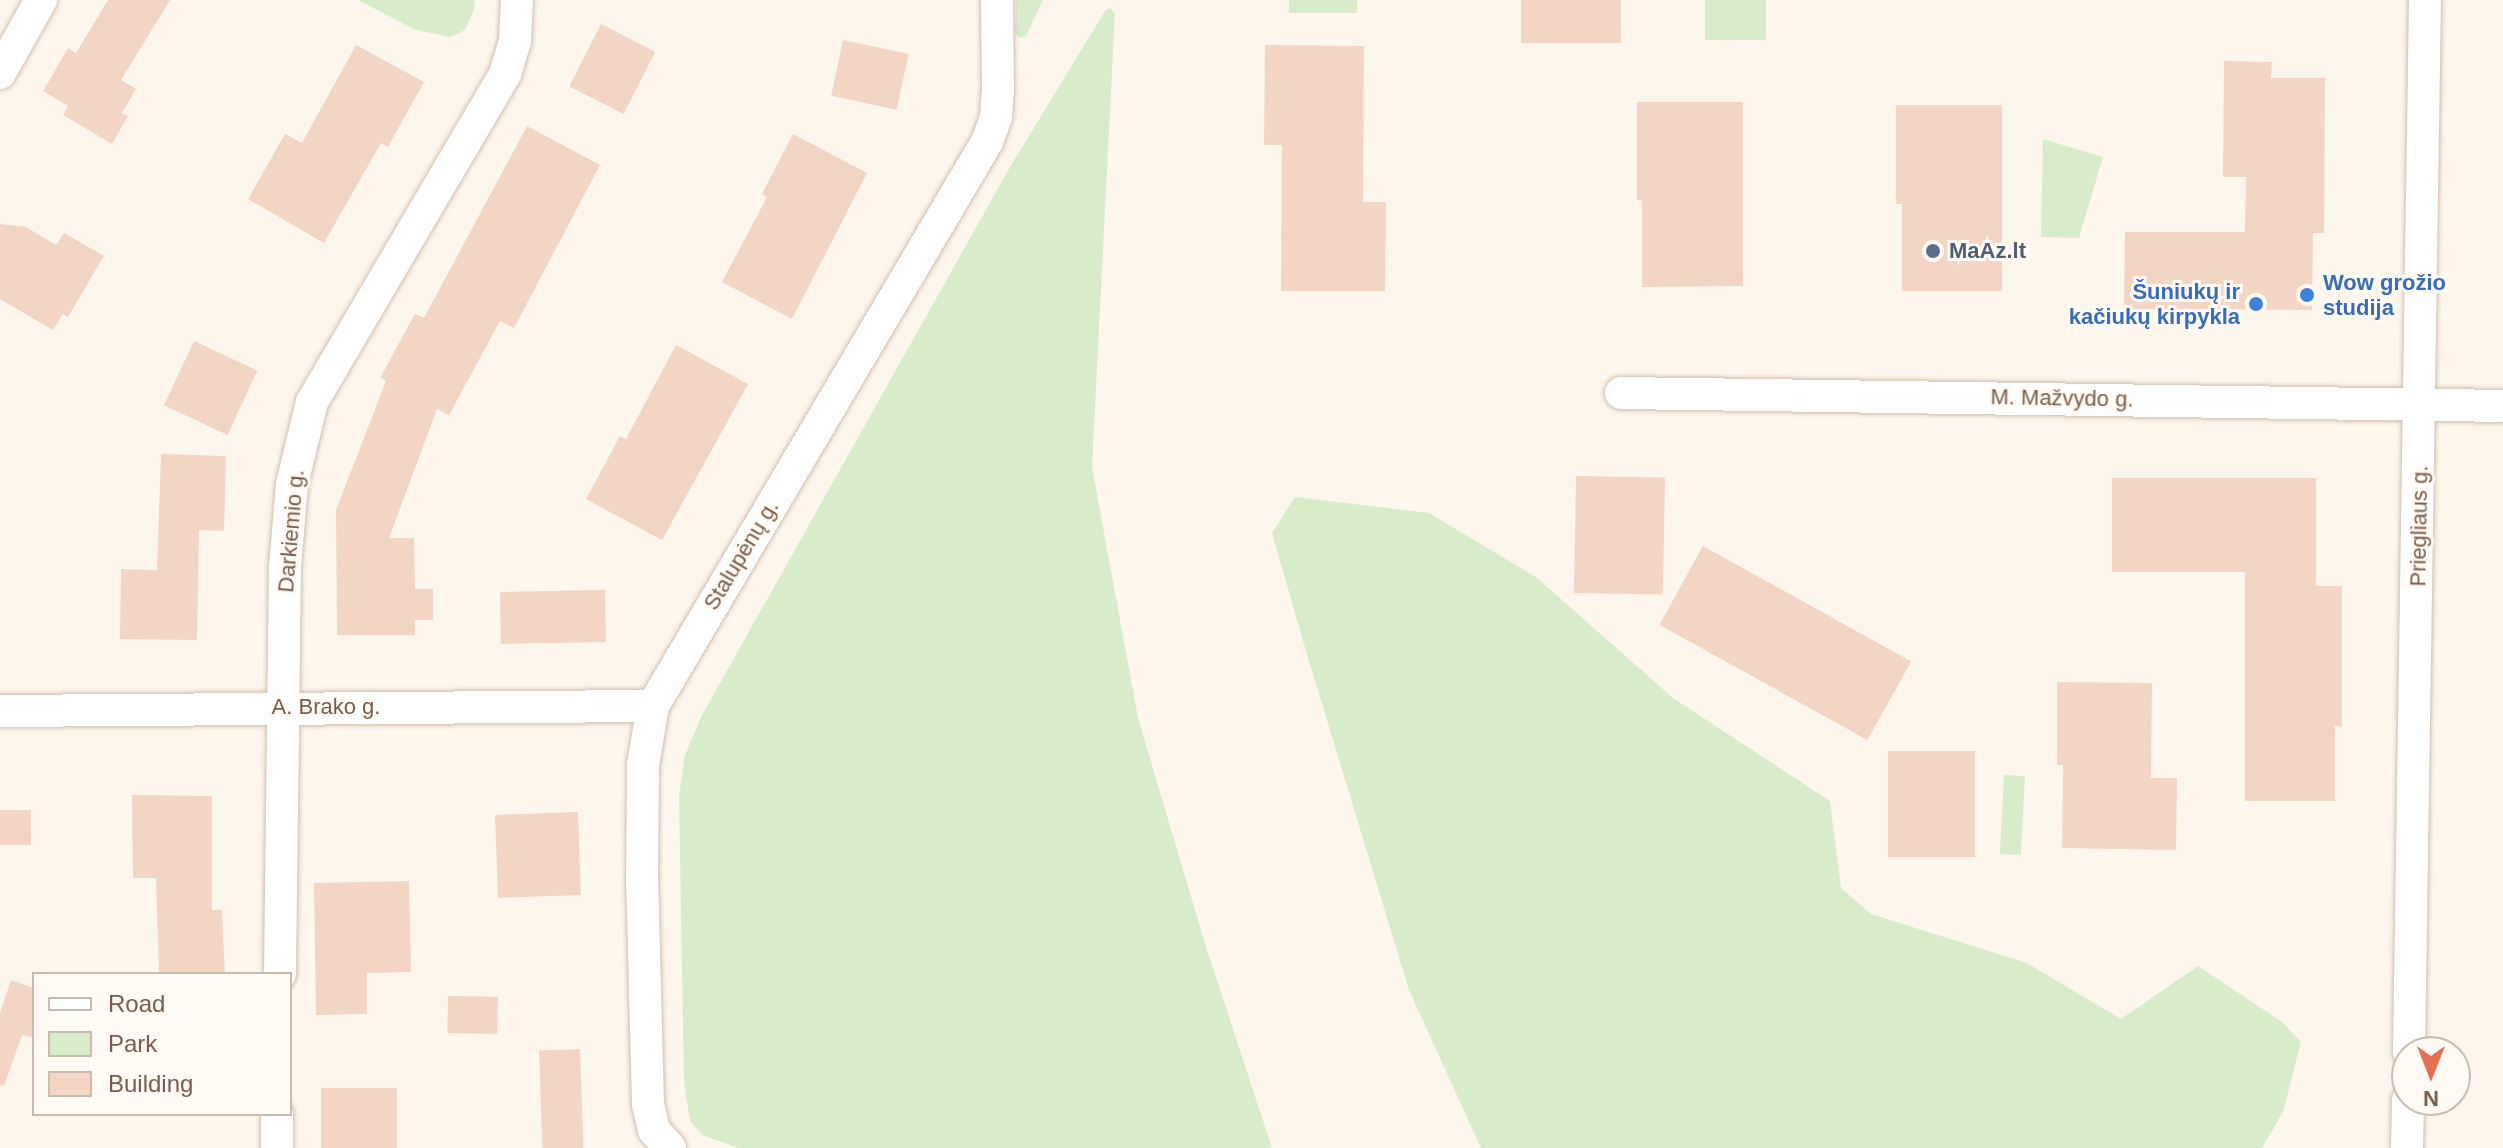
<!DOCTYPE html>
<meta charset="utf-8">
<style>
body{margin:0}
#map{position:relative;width:2503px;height:1148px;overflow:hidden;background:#fdf6ec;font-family:Arial,sans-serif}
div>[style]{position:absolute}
.green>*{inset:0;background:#d8ecc9;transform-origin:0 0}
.building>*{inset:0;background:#f3d5c3;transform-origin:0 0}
.roads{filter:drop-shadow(0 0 2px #d1beb0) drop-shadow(0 0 2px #d1beb0)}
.minor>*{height:32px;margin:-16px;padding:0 16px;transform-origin:16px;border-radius:16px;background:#fff}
.dots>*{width:22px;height:22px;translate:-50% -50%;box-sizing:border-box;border:4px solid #fffaf3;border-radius:50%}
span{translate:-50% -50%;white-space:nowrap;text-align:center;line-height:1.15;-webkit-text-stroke:6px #fffaf3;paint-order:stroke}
.service-label{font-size:22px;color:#4e5e75;font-weight:700}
.left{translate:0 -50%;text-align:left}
.shop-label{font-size:22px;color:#366cbe;font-weight:700}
.right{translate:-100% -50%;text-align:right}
.street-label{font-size:22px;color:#7a5c4d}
.legend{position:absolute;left:32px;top:972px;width:260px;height:144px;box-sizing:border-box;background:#fffaf3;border:2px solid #cabbb1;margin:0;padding:10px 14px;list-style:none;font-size:24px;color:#7a5c4d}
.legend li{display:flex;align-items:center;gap:16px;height:40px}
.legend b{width:40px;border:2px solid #cabbb1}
.north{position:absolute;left:2391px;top:1036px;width:80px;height:80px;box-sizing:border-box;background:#fffaf3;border:2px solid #cabbb1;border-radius:50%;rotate:180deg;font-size:22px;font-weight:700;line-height:32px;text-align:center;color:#7a5c4d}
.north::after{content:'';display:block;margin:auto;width:28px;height:36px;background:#e76f51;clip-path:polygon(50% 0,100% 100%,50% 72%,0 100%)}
</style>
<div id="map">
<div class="green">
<div style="clip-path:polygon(358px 0,474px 0,475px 7px,465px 30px,450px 37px,416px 30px)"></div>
<div style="clip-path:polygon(1016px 0,1043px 0,1026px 36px,1019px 38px,1015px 32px)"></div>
<div style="left:1289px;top:0;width:68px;height:13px"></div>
<div style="left:1705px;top:0;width:61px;height:40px"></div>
<div style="clip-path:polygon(1110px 8px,1115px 13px,1092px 467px,1138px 718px,1206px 947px,1272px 1148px,739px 1148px,702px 1135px,690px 1121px,684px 1082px,679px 796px,685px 755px,701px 717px,1010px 167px,1105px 11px)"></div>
<div style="clip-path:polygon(2043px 139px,2103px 157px,2079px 238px,2041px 237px)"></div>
<div style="clip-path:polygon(1295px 497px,1429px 513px,1536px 577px,1673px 698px,1830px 801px,1841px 888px,1871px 914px,2027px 963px,2121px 1019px,2198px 966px,2282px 1022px,2301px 1042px,2283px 1112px,2262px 1148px,1481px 1148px,1409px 990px,1306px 651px,1272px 533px)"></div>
<div style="left:2004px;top:775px;width:21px;height:79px;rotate:3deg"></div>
</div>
<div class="building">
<div style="clip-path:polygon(108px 0,170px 0,121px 80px,136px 89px,122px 113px,128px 116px,112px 144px,63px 115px,68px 106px,43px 91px,68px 48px,76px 53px)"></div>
<div style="left:1521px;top:0;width:100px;height:43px"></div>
<div style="left:601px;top:24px;width:61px;height:70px;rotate:27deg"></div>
<div style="left:843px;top:40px;width:67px;height:57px;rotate:12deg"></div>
<div style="clip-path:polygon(356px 45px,424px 82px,388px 147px,381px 143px,324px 243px,248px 199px,285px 134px,302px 143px)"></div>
<div style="clip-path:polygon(1265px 45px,1364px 46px,1363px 202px,1386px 202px,1385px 291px,1281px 291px,1282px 145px,1264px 145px)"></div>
<div style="clip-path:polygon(2224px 61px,2272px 62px,2271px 78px,2325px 78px,2324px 233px,2313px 233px,2312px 310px,2124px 309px,2125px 232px,2245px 232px,2246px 177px,2223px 177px)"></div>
<div style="clip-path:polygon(1637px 102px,1743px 102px,1743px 286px,1642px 287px,1642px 200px,1637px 200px)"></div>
<div style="clip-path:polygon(1896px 105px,2002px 105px,2002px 291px,1902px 291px,1902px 204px,1896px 204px)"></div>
<div style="clip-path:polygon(527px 126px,600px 165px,514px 328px,500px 321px,449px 415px,437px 409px,389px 538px,414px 538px,415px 589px,433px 589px,433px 620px,415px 620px,415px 635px,337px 635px,336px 510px,386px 381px,380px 378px,415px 314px,424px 318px)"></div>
<div style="clip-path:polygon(793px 134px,867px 173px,792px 319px,722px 282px,767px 197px,762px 194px)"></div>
<div style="clip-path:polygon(0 224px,26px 227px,56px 245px,64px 233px,104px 256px,68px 317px,63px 314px,53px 330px,0 299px)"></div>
<div style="left:194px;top:341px;width:70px;height:71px;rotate:25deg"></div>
<div style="clip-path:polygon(676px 345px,748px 384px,662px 540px,586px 499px,620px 436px,626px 439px)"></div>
<div style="clip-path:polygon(161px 454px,226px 456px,224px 531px,199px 530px,197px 640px,120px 639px,121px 569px,157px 570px)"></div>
<div style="left:1576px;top:476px;width:89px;height:117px;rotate:1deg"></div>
<div style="clip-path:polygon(2112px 478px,2316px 478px,2316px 586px,2342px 586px,2342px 727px,2335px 726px,2335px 801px,2245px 801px,2245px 572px,2112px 572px)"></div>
<div style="left:1703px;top:546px;width:238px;height:90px;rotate:29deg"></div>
<div style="left:605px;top:590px;width:52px;height:105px;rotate:89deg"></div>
<div style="clip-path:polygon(2057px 682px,2152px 683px,2151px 778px,2177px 778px,2176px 850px,2062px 848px,2063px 765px,2057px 765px)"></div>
<div style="left:1888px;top:751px;width:87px;height:106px"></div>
<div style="clip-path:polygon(132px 795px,212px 796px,212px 910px,222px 910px,225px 974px,159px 974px,156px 878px,133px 878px)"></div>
<div style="left:0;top:810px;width:31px;height:35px"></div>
<div style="left:578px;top:812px;width:83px;height:83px;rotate:88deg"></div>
<div style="clip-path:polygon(409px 881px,411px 972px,367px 973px,367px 1014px,316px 1015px,314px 883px)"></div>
<div style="clip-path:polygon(11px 980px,34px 988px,34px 1038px,22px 1035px,4px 1086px,0 1085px,0 1013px)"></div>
<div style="left:448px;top:996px;width:50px;height:37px;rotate:1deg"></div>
<div style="left:580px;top:1049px;width:99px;height:41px;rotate:88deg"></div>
<div style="left:321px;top:1088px;width:76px;height:60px"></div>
</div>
<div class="roads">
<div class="minor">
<div style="left:0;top:73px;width:84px;rotate:-60.7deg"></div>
<div style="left:1621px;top:393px;width:882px;rotate:0.84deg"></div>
<div style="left:0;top:711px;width:653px;rotate:-0.44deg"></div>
<div style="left:280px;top:974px;width:407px;rotate:-89.3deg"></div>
<div style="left:285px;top:567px;width:83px;rotate:-85.2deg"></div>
<div style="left:292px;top:484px;width:84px;rotate:-76.3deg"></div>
<div style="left:312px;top:402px;width:381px;rotate:-59.5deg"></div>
<div style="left:505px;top:74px;width:34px;rotate:-73deg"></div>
<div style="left:515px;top:41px;width:41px;rotate:-87.2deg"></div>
<div style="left:2409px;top:1052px;width:1052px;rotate:-89.13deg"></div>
<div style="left:277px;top:1148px;width:34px;rotate:-90deg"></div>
<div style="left:670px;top:1148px;width:24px;rotate:-132deg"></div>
<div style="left:654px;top:1130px;width:27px;rotate:-103deg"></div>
<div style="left:648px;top:1104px;width:222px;rotate:-91.5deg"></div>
<div style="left:642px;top:882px;width:117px;rotate:-89.5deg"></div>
<div style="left:643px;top:765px;width:60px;rotate:-80.4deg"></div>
<div style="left:653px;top:706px;width:655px;rotate:-59.37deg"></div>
<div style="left:987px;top:142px;width:27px;rotate:-70deg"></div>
<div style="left:996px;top:117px;width:26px;rotate:-86deg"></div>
<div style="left:998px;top:91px;width:91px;rotate:-90.6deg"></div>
<div style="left:2407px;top:1148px;width:48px;rotate:-88.8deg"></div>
</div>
</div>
<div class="dots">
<div style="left:1933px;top:251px;background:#5c6f8a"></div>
<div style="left:2307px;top:295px;background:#3f7fe0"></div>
<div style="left:2256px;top:304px;background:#3f7fe0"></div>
</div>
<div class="service-label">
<span class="left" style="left:1949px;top:251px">MaAz.lt</span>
</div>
<div class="shop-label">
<span class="left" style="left:2323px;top:295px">Wow grožio<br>studija</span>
<span class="right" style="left:2240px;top:304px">Šuniukų ir<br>kačiukų kirpykla</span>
</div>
<div class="street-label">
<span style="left:2062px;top:398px;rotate:1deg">M. Mažvydo g.</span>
<span style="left:2419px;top:526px;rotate:-89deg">Priegliaus g.</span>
<span style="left:291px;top:531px;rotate:-85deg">Darkiemio g.</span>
<span style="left:741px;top:555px;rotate:-59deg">Stalupėnų g.</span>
<span style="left:326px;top:707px">A. Brako g.</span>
</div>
<ul class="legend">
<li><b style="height:10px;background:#fff"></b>Road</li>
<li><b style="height:22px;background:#d8ecc9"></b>Park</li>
<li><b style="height:22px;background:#f3d5c3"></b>Building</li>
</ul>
<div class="north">N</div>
</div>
